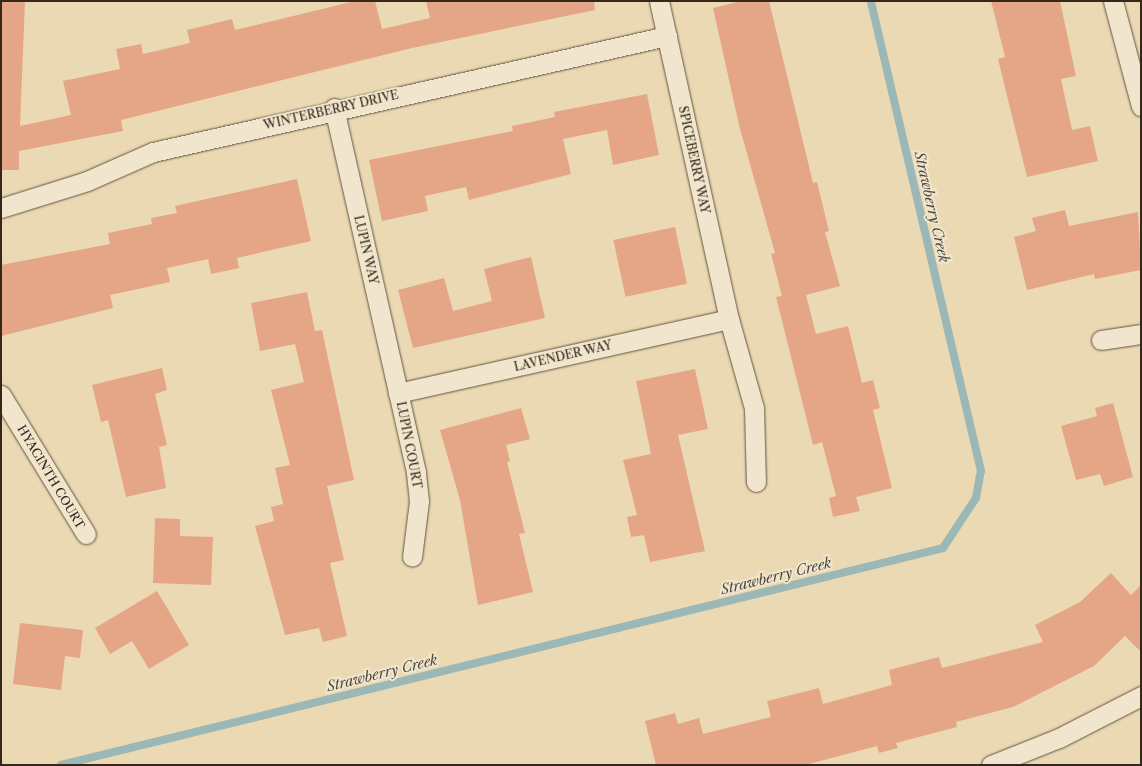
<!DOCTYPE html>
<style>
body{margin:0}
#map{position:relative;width:1142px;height:766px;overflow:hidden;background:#ead9b2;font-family:"Libre Caslon Text",serif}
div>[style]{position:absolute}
.stream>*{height:8px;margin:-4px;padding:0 4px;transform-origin:4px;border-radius:4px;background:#9bb8b6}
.building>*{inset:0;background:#e5a688;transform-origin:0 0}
.roads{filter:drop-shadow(0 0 1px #625441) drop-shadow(0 0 1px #625441)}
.minor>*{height:19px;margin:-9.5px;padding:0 9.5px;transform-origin:9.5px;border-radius:9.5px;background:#f1e6cd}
span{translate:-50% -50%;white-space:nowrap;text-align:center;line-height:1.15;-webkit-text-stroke:4px #f1e6cd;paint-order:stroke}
.street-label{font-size:12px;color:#35271b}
.water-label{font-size:14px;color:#4e4b42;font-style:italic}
.frame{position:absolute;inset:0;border:2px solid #35271b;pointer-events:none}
</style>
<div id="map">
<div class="stream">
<div style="left:61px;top:765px;width:908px;rotate:-13.82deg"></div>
<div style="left:943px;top:548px;width:60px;rotate:-56.6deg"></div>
<div style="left:976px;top:498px;width:27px;rotate:-80deg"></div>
<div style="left:981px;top:471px;width:483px;rotate:-103.2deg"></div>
</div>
<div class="building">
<div style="clip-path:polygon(1px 1px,25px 1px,20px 126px,71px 115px,63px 81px,120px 69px,116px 49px,141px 44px,143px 54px,190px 43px,187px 30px,232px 19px,235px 30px,355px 1px,375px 1px,382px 29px,430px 18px,426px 1px,594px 1px,595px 10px,412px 48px,121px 120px,123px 131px,19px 151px,19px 170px,1px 170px)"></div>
<div style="clip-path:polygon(741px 1px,769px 1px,813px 183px,817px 182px,829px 231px,825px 232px,840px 286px,806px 295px,816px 334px,848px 326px,862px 383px,873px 380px,880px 408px,873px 410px,892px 488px,856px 497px,860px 511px,833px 517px,829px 498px,836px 496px,822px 442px,813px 445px,776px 297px,782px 296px,771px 254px,775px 253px,739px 125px,713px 8px)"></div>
<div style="clip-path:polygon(991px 1px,1060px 1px,1076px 76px,1061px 79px,1072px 130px,1090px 126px,1098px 161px,1027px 177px,998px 59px,1005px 57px)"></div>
<div style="clip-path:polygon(647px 94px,659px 155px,613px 165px,607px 130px,563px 139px,571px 174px,469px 200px,466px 187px,425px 196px,428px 211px,382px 221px,369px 160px,513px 131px,512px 126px,555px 117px,554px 112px)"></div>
<div style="clip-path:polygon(297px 179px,311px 241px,237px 258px,239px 268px,211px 274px,208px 259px,167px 268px,170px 282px,110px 295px,113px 308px,1px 336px,1px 265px,110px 244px,108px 233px,152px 224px,151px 218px,177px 213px,175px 206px)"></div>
<div style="clip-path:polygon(1065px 210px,1069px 226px,1138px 212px,1141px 270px,1095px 279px,1094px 274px,1027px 290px,1014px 237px,1036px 231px,1032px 218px)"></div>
<div style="left:675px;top:227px;width:58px;height:63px;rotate:78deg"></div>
<div style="clip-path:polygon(531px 257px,545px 318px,413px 348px,398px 290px,444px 278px,453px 311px,492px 301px,484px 269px)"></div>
<div style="clip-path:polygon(307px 292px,315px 331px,322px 330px,354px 480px,327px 486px,344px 560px,330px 563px,347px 636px,323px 642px,319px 628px,285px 635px,255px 526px,274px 521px,271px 507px,283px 504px,275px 468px,290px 465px,271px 390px,304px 382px,295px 344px,260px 351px,251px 303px)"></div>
<div style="clip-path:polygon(162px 368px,167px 390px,155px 394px,167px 445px,159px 447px,166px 488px,126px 497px,108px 420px,101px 422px,92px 385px)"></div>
<div style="clip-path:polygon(695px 369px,708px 429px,678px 435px,705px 551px,650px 562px,644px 535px,631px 537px,627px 517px,637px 515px,623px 460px,651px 454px,636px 381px)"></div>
<div style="clip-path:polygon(1113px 403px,1133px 477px,1104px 486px,1100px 474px,1076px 480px,1061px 426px,1097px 416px,1095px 408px)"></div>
<div style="clip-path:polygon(521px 408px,530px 439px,506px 445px,510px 461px,507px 462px,525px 533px,519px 534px,533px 592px,478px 605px,460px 500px,440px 430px)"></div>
<div style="clip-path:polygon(155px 518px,180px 519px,180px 536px,213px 537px,211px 585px,153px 583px)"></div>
<div style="clip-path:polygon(1111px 573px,1131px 595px,1141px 585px,1141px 652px,1125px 636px,1094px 666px,1013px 707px,956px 722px,957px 727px,896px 743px,898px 748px,879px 753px,877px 746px,805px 765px,656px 765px,645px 721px,675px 713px,678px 724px,699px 718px,703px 734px,771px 717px,767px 701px,819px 688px,823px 704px,892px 685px,889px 670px,939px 657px,942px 668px,1043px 642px,1035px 625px,1080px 602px)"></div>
<div style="clip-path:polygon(157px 591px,189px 645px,149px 669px,132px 641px,110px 654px,95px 628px)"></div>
<div style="clip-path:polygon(20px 623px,83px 630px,80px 658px,65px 656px,61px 690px,13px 684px)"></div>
</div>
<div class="roads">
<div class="minor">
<div style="left:659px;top:1px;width:326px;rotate:77.6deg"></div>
<div style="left:729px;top:319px;width:92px;rotate:74.3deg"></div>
<div style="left:754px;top:408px;width:74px;rotate:88.5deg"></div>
<div style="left:1113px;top:1px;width:109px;rotate:75.1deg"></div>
<div style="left:334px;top:108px;width:374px;rotate:77.3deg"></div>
<div style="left:416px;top:473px;width:28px;rotate:84deg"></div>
<div style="left:419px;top:501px;width:56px;rotate:97.1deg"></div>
<div style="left:1px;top:208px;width:90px;rotate:-17.4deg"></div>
<div style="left:87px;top:181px;width:72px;rotate:-23.7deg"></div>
<div style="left:153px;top:152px;width:527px;rotate:-12.72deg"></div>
<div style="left:1101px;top:340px;width:40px;rotate:-8.5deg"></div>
<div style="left:398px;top:393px;width:339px;rotate:-12.6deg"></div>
<div style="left:1px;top:395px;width:163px;rotate:58.6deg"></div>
<div style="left:991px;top:765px;width:73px;rotate:-21.7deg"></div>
<div style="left:1059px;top:738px;width:92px;rotate:-27.1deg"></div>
</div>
</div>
<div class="street-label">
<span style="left:331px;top:110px;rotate:-13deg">WINTERBERRY DRIVE</span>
<span style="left:694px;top:160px;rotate:78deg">SPICEBERRY WAY</span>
<span style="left:366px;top:250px;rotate:77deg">LUPIN WAY</span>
<span style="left:563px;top:356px;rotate:-13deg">LAVENDER WAY</span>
<span style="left:409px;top:445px;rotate:79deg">LUPIN COURT</span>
<span style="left:51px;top:477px;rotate:59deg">HYACINTH COURT</span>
</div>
<div class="water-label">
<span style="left:932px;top:207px;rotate:77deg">Strawberry Creek</span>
<span style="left:776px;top:576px;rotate:-14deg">Strawberry Creek</span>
<span style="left:382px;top:673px;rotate:-14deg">Strawberry Creek</span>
</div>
<div class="frame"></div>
</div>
